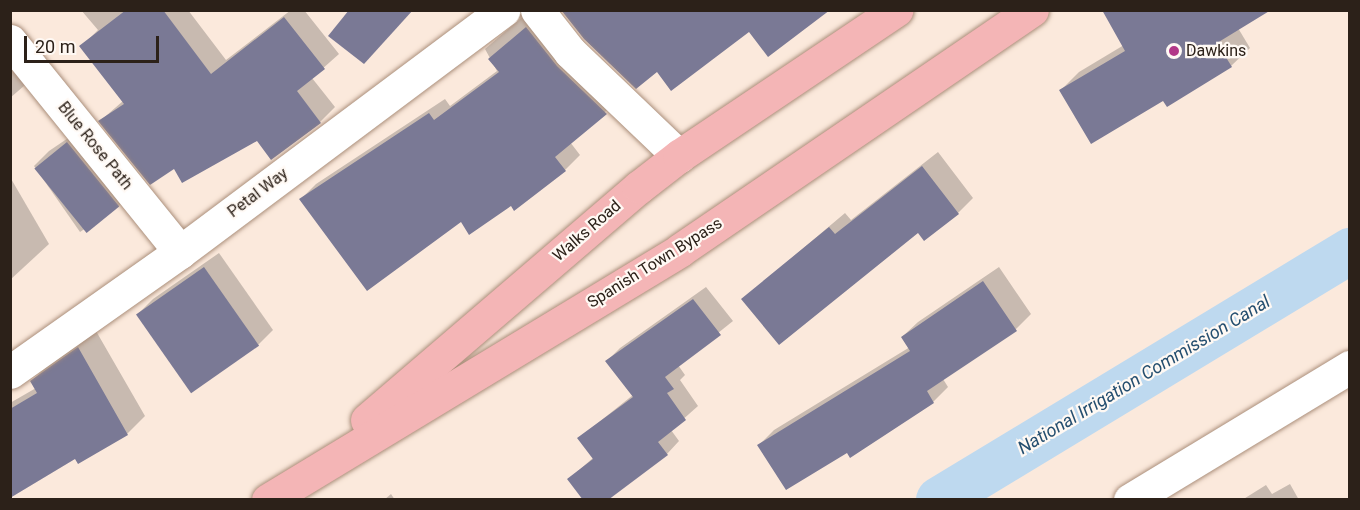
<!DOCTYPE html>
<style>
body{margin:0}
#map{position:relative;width:1360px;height:510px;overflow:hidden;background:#fbe9dc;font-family:Roboto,sans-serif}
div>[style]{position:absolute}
.shadow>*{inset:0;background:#0003}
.canal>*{height:46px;margin:-23px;padding:0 23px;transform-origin:23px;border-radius:23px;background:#bed9ef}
.building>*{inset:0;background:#7a7995;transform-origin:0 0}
.roads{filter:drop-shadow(0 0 2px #ab8f7b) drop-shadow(0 0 2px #ab8f7b)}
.street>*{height:33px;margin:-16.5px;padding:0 16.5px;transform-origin:16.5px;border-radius:16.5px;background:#fff}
.primary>*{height:33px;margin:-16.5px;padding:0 16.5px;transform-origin:16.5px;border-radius:16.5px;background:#f4b5b6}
.dots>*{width:16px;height:16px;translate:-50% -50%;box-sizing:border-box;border:3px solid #fff9f4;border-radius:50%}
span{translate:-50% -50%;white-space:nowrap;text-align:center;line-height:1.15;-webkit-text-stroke:4.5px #fff9f4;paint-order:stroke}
.poi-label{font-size:16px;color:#2c2119}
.left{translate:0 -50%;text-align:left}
.street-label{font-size:16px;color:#2c2119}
.water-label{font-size:18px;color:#244e6f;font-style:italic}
.frame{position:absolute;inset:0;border:12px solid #2c2119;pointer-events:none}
.scale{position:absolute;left:24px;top:36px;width:135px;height:27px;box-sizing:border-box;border:3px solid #2c2119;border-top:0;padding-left:8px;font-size:18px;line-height:21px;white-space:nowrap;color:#2c2119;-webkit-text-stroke:4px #fff9f4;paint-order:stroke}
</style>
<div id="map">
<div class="shadow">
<div style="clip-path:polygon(81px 10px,188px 10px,226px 60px,291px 10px,304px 10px,339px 54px,312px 78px,335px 107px,320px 122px,271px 158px,257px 139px,174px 167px,100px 121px,123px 101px,81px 47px,98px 30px)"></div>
<div style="clip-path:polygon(527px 13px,621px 98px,570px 142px,580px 155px,565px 170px,511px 204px,461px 220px,301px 199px,316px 184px,445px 99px,450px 106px,497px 71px,485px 49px)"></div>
<div style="clip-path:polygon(1238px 28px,1250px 48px,1231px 66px,1164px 99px,1060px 91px,1079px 72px,1124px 45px)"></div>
<div style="clip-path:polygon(10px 50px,32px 79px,10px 98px)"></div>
<div style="clip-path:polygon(83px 128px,134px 191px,119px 206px,80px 232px,34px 166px,49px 151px)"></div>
<div style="clip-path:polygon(938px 152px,973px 198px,958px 213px,919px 231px,743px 299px,845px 213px,851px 220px)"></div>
<div style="clip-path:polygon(10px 177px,49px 244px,10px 280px)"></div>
<div style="clip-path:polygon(219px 253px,273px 330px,258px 345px,192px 391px,138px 314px,153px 299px)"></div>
<div style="clip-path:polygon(999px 267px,1031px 314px,1016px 329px,943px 379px,948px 387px,933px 402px,847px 451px,759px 445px,774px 430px,910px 347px,902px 337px,918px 322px)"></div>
<div style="clip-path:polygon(706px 287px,733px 321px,678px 365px,685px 375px,680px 380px,698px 406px,671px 430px,679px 441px,667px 454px,569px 479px,594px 457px,579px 438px,633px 395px,607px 361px,620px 348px)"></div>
<div style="clip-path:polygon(96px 331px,145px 416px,127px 434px,78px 462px,76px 457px,10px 496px,10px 403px,36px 388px,32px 381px,49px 364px)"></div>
<div style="clip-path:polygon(1290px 484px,1299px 500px,1242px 500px,1266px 485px,1272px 494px)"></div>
<div style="clip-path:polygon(391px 494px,395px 500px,384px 500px)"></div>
</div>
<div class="canal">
<div style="left:939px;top:500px;width:481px;rotate:-31.2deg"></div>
</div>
<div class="building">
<div style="clip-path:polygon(126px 10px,163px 10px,211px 74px,284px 17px,325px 69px,297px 91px,321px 123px,271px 160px,257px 141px,182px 183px,174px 169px,150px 185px,98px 121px,124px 104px,79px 46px)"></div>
<div style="clip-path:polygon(349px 10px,413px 10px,364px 64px,328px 36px)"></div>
<div style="clip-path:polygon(561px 10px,830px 10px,768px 57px,749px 32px,671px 91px,657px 72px,636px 89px,584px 39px)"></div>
<div style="clip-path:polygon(1102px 10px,1271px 10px,1217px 43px,1232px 67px,1167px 107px,1163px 101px,1091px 144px,1059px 90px,1125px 51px)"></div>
<div style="clip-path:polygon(526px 27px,557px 66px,607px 114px,555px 157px,566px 171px,514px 211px,511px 206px,469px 235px,461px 222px,367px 291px,299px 199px,429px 113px,434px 120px,499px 72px,488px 59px)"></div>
<div style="left:67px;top:142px;width:83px;height:42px;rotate:51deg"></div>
<div style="clip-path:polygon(922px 166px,959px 214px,924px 241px,918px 233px,779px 345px,741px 299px,829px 227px,835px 234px)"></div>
<div style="left:204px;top:267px;width:96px;height:83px;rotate:55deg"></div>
<div style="clip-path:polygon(983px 281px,1017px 331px,927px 391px,934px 403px,850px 458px,847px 453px,786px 490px,757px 445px,910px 351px,901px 337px)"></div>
<div style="clip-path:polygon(693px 299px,721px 335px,665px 377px,674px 389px,667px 393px,686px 420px,658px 442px,668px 455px,608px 500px,583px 500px,567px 479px,593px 459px,577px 438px,633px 397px,605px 361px)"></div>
<div style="clip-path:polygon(78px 347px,128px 435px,78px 464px,75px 459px,10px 498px,10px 409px,37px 393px,30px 381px)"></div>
</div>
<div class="roads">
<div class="street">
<div style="left:537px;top:10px;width:53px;rotate:51.8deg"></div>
<div style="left:570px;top:52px;width:151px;rotate:43.7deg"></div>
<div style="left:10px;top:41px;width:271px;rotate:51.1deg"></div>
<div style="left:10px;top:372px;width:208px;rotate:-35.2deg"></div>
<div style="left:180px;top:252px;width:404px;rotate:-36.8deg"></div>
<div style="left:1130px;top:500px;width:257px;rotate:-31.2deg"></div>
</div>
<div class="primary">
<div style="left:367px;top:420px;width:358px;rotate:-40.6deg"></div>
<div style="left:639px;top:187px;width:51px;rotate:-37.8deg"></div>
<div style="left:679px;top:156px;width:262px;rotate:-33.9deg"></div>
<div style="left:268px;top:500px;width:482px;rotate:-31.2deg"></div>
<div style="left:680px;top:250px;width:426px;rotate:-34.3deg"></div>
</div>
</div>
<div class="dots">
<div style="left:1174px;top:51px;background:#b23788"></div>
</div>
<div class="poi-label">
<span class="left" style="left:1186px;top:51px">Dawkins</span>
</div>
<div class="street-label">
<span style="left:95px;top:146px;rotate:51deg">Blue Rose Path</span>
<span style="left:258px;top:193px;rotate:-37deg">Petal Way</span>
<span style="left:587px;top:231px;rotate:-41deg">Walks Road</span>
<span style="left:655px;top:263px;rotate:-32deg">Spanish Town Bypass</span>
</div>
<div class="water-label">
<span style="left:1144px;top:375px;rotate:-31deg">National Irrigation Commission Canal</span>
</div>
<div class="frame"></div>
<div class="scale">20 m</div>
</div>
